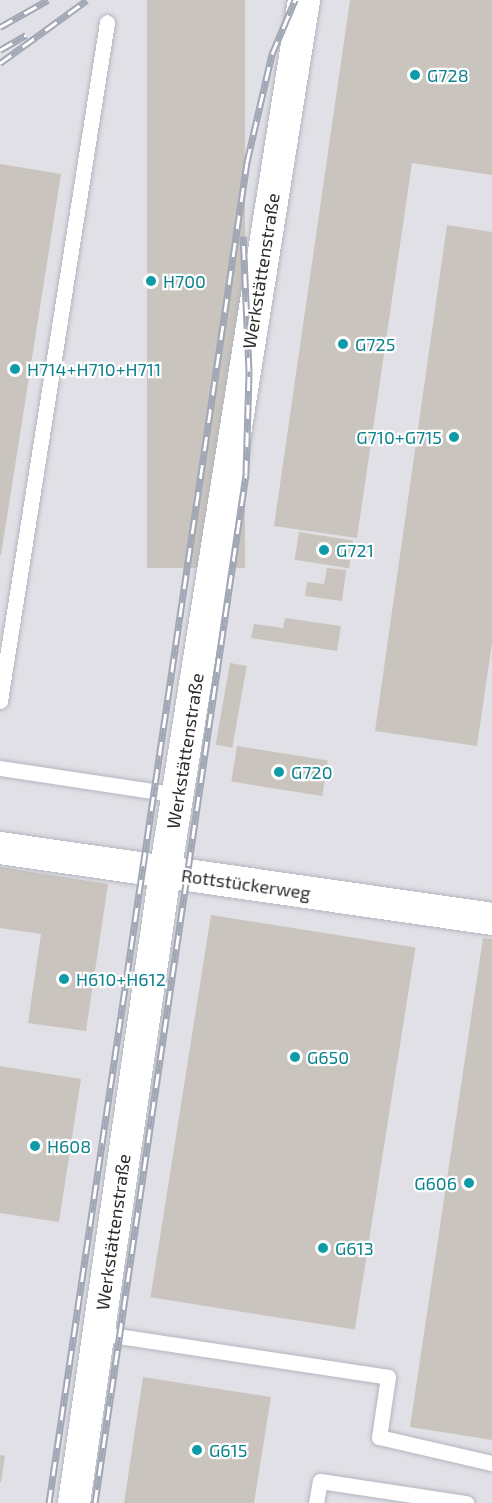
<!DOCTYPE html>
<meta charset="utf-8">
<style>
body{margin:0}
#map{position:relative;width:492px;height:1503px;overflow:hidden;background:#ede6e0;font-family:"Exo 2",sans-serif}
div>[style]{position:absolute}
.industrial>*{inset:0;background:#e1e0e6;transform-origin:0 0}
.building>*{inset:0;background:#c9c4be;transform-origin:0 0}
.roads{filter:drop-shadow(0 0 2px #b3b6bf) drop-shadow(0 0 2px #b3b6bf)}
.lane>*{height:15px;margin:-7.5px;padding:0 7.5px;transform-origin:7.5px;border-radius:7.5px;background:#fff}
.street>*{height:32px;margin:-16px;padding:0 16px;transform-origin:16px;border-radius:16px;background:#fff}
.rail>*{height:7px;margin-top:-3.5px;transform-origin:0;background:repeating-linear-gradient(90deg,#fff 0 14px,#a2a7b5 0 28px);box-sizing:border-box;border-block:2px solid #a2a7b5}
.dots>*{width:16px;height:16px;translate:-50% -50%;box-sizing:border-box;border:3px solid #fff;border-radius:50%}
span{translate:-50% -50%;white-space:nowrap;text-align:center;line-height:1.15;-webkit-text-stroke:4.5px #fff;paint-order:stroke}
.culture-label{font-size:18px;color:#0d838f}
.left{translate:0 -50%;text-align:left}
.right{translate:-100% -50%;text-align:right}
.street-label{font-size:18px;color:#2c2c2c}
</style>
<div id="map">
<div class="industrial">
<div style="left:0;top:0;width:492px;height:1503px"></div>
</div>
<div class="building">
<div style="left:147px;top:0;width:98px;height:568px"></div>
<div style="clip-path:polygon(350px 0,492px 0,492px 175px,412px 163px,357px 538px,274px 526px)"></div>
<div style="clip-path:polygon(0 164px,61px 174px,1px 555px,0 555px)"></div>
<div style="clip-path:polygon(447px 225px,492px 232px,492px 643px,477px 746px,375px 731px)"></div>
<div style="left:299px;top:532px;width:55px;height:28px;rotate:9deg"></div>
<div style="clip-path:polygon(327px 568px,346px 570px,342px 601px,305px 596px,307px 582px,324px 584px)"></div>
<div style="clip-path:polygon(285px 618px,341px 626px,337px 651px,251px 638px,254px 624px,283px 628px)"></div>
<div style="left:230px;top:663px;width:17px;height:83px;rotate:10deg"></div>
<div style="left:237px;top:746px;width:92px;height:36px;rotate:9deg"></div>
<div style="clip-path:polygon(0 867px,108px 884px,86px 1031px,28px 1023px,41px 934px,0 928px)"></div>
<div style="left:211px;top:915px;width:207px;height:387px;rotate:9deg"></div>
<div style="clip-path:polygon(483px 938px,492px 939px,492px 1440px,410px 1427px)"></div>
<div style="clip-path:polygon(0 1066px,81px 1079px,59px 1222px,0 1213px)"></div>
<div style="clip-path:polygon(143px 1377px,271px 1397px,254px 1503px,124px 1503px)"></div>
<div style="clip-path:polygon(0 1455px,5px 1456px,1px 1482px,0 1482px)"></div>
</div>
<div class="roads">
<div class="lane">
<div style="left:0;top:701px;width:687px;rotate:-81.04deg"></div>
<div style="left:0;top:768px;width:180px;rotate:8.6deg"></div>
<div style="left:98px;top:1333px;width:293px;rotate:8.6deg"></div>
<div style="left:388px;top:1377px;width:61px;rotate:98.5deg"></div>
<div style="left:379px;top:1437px;width:116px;rotate:13deg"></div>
<div style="left:316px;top:1503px;width:22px;rotate:-80deg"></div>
<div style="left:320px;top:1481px;width:148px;rotate:8.6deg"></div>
</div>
<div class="street">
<div style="left:0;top:848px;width:497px;rotate:8.2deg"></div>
<div style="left:74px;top:1503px;width:637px;rotate:-81.78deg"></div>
<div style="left:165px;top:873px;width:884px;rotate:-80.95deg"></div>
</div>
</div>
<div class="rail">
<div style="left:0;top:27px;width:55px;rotate:-29.4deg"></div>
<div style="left:0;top:50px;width:30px;rotate:-30deg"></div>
<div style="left:0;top:63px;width:107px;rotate:-35.9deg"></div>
<div style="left:49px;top:1503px;width:1356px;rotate:-81.6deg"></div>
<div style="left:247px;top:162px;width:111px;rotate:-77deg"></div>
<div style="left:272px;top:54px;width:59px;rotate:-66.9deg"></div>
<div style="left:95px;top:1503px;width:1040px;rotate:-81.65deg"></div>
<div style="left:246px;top:474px;width:103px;rotate:-88.3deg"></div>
<div style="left:249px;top:371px;width:135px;rotate:-92.5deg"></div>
</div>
<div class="dots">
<div style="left:415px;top:75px;background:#0f9aa8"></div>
<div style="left:151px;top:281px;background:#0f9aa8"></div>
<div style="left:343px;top:344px;background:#0f9aa8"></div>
<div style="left:15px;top:369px;background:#0f9aa8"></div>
<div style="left:454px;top:437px;background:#0f9aa8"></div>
<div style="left:324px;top:550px;background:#0f9aa8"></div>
<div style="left:279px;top:772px;background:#0f9aa8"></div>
<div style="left:64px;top:979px;background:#0f9aa8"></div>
<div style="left:295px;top:1057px;background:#0f9aa8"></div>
<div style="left:35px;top:1146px;background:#0f9aa8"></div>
<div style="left:469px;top:1183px;background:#0f9aa8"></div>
<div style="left:323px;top:1248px;background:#0f9aa8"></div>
<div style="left:197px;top:1450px;background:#0f9aa8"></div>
</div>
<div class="culture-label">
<span class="left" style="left:427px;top:75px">G728</span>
<span class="left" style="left:163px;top:281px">H700</span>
<span class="left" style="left:355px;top:344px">G725</span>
<span class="left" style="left:27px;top:369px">H714+H710+H711</span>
<span class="right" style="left:442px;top:437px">G710+G715</span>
<span class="left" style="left:336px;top:550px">G721</span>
<span class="left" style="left:291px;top:772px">G720</span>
<span class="left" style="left:76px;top:979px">H610+H612</span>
<span class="left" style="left:307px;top:1057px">G650</span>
<span class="left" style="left:47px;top:1146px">H608</span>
<span class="right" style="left:457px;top:1183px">G606</span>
<span class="left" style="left:335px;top:1248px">G613</span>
<span class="left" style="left:209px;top:1450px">G615</span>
</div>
<div class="street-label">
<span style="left:261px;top:271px;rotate:-81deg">Werkstättenstraße</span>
<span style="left:185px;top:751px;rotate:-81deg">Werkstättenstraße</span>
<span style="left:246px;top:884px;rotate:8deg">Rottstückerweg</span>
<span style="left:113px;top:1232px;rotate:-82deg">Werkstättenstraße</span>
</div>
</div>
